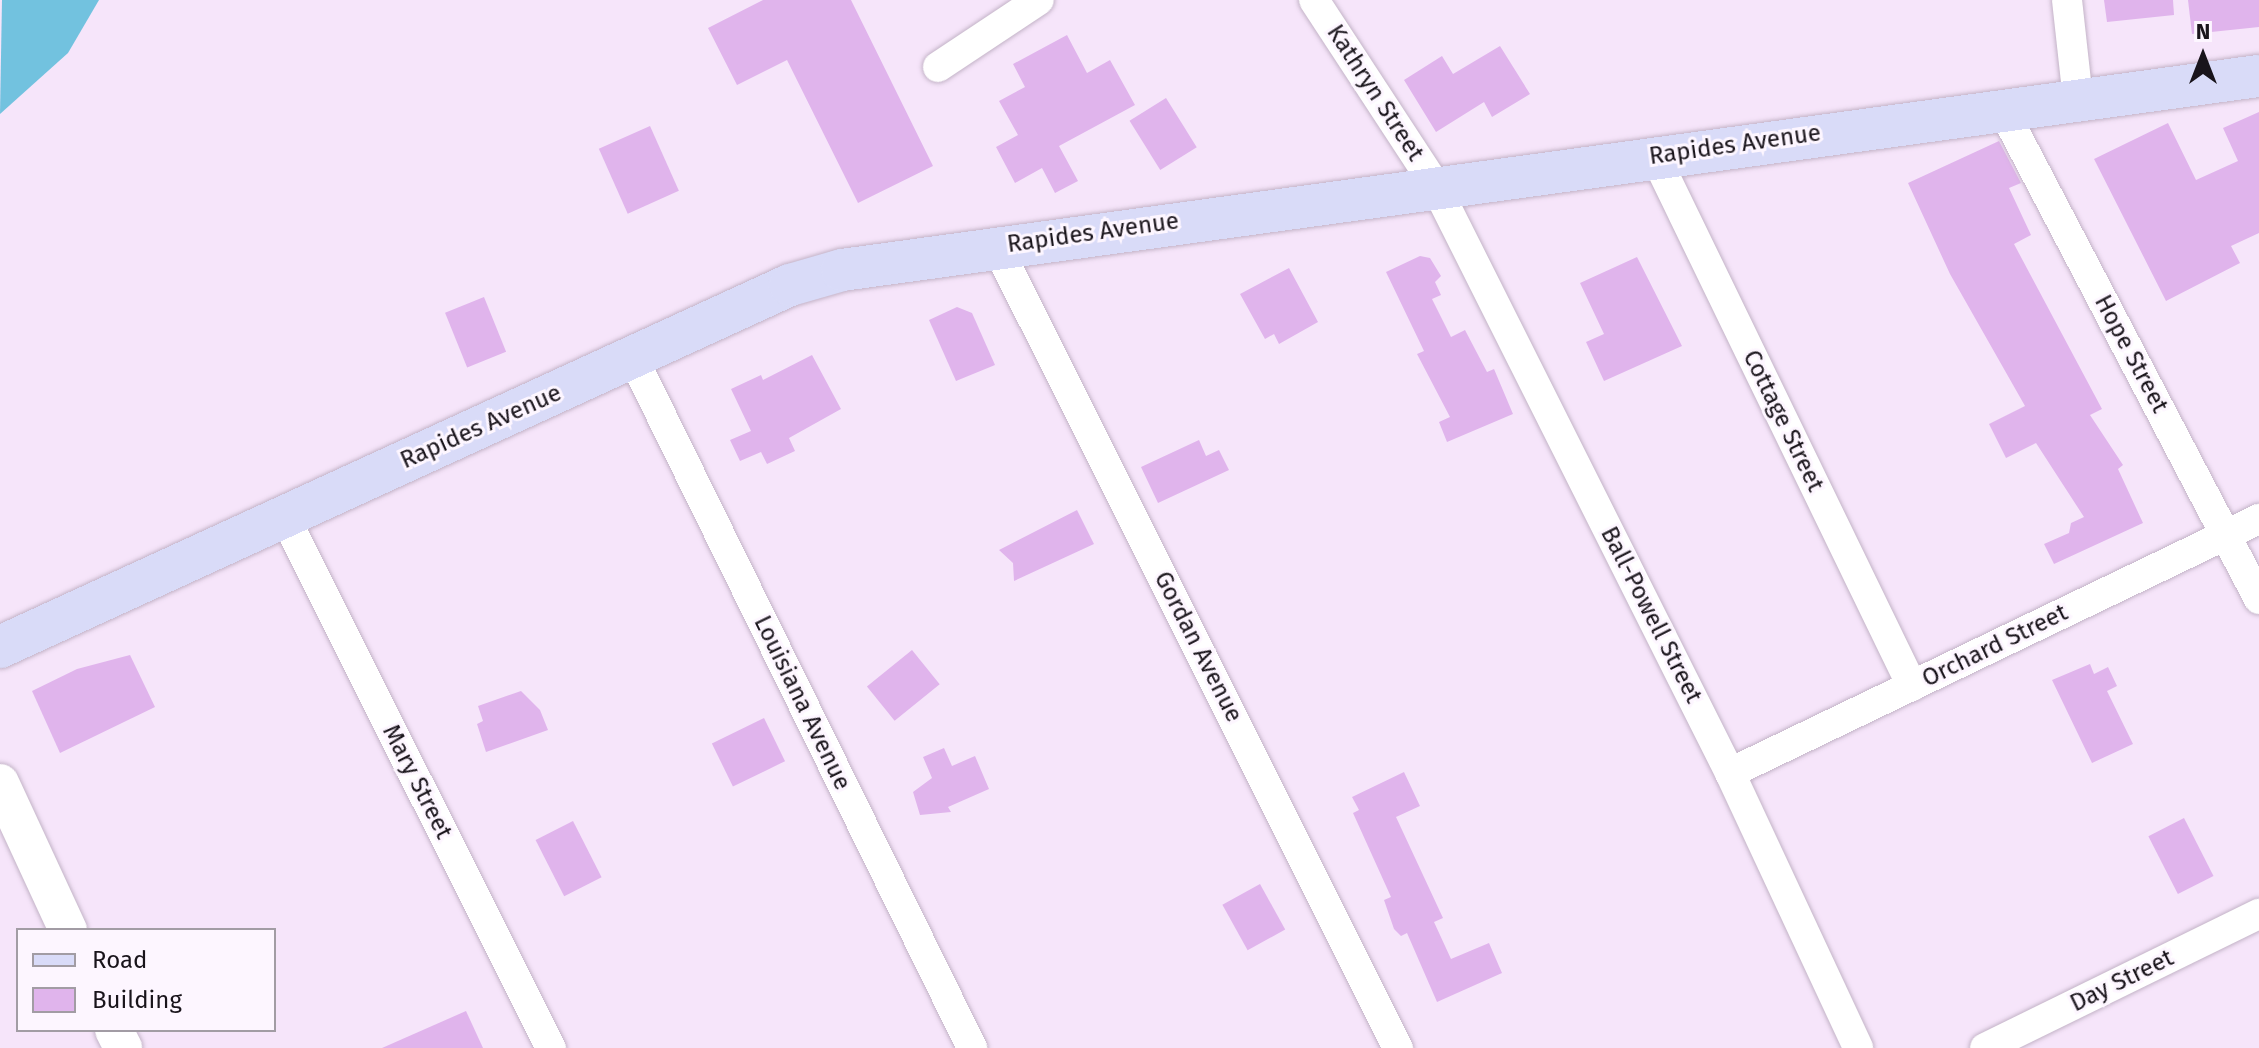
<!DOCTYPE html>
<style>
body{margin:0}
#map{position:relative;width:2259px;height:1048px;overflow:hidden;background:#f6e5fa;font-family:"Fira Sans",sans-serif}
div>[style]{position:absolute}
.water>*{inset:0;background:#72c2df}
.building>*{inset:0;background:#e0b4ec;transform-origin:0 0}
.roads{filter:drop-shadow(0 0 2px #c3b3c7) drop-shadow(0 0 2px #c3b3c7)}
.minor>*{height:30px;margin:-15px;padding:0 15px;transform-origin:15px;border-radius:15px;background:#fff}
.tertiary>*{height:38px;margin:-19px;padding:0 19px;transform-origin:19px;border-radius:19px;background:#fff}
.secondary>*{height:42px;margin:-21px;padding:0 21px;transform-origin:21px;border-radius:21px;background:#d9dbf8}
span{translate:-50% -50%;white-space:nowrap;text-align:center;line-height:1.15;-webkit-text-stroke:6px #fdf6ff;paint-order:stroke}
.street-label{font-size:24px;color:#19141b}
.legend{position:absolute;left:16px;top:928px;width:260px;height:104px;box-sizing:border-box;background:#fdf6ff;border:2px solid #a29ca4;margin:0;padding:10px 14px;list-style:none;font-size:24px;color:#19141b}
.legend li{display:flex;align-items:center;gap:16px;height:40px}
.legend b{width:40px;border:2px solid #a29ca4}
.north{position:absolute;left:2163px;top:16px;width:80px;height:80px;-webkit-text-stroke:6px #fdf6ff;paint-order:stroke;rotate:0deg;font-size:22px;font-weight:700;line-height:32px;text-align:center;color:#19141b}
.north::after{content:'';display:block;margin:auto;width:28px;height:36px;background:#19141b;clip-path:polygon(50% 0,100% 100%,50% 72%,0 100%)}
</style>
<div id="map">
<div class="water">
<div style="clip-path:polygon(2px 0,99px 0,68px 53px,0 114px)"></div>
</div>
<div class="building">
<div style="clip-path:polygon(763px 0,851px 0,933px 166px,858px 203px,787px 60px,737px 85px,708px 28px)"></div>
<div style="clip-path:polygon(2104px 0,2173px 0,2174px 15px,2107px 22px)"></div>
<div style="clip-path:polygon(2188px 0,2259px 0,2259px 27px,2192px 34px)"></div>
<div style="clip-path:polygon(1067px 35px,1087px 73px,1110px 60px,1135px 105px,1059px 146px,1078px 181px,1055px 193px,1042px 168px,1015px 183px,996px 147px,1018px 135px,999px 101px,1025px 87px,1013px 64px)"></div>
<div style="clip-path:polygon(1500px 46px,1530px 94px,1492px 117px,1484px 102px,1436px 132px,1404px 80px,1442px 56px,1453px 74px)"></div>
<div style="left:1166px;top:98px;width:58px;height:43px;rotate:58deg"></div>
<div style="clip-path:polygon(2259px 112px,2259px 233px,2231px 246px,2240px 263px,2166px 301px,2094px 159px,2168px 123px,2196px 180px,2238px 161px,2223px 128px)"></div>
<div style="left:650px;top:126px;width:71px;height:56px;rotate:66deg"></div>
<div style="clip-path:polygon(1999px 141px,2021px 183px,2009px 188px,2031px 235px,2014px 244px,2102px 409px,2090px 415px,2123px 465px,2118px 469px,2143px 523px,2054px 564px,2044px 544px,2069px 533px,2071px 523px,2084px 517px,2036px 443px,2006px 458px,1989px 424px,2025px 406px,1950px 274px,1908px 183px)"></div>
<div style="clip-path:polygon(1420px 256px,1430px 258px,1441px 276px,1435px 282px,1441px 295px,1432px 299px,1451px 337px,1465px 330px,1487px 372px,1494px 369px,1513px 414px,1447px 442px,1439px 422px,1450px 417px,1417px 354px,1424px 351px,1386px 272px)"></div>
<div style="clip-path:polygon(1637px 257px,1682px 346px,1604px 381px,1586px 342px,1604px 334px,1580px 283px)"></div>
<div style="clip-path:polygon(1289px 268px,1318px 322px,1279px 344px,1274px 334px,1265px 339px,1240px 294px)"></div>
<div style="left:484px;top:297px;width:59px;height:42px;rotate:68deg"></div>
<div style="clip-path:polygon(957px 307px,972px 313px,995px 365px,956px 381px,929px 320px)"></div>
<div style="clip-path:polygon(812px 355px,841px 409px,789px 438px,795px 451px,767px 464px,761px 452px,740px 461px,730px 440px,751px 431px,731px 389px,761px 375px,763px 380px)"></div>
<div style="clip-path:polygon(1199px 440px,1206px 456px,1219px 450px,1229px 470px,1158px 503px,1141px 467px)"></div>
<div style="clip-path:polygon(1077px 510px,1094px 544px,1014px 581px,1013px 563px,999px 550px)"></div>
<div style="left:912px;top:650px;width:44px;height:58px;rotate:51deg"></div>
<div style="clip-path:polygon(130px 655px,155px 707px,60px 753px,32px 691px,77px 669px)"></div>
<div style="clip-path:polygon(2090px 664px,2094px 674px,2108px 667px,2117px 686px,2107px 691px,2133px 744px,2092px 763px,2052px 680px)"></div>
<div style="clip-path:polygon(521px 691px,540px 710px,548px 730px,486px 752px,477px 724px,483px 721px,478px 706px)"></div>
<div style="left:764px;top:718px;width:48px;height:58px;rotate:64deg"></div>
<div style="clip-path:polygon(944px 748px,952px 766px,975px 756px,989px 789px,948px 807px,951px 812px,920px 815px,913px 792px,932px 778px,923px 757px)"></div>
<div style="clip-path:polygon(1404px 772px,1420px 806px,1396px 817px,1443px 918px,1434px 922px,1451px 959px,1489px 943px,1502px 973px,1437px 1002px,1407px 933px,1401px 936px,1394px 929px,1384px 900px,1391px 897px,1353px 813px,1359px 810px,1352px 797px)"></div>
<div style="left:2184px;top:818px;width:65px;height:40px;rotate:63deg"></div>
<div style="left:573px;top:821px;width:63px;height:42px;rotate:63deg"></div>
<div style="left:1260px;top:884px;width:52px;height:43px;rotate:61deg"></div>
<div style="clip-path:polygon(466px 1011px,483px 1048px,382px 1048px)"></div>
</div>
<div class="roads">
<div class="minor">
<div style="left:1314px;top:0;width:221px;rotate:56.8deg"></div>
<div style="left:1435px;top:185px;width:658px;rotate:63.36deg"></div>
<div style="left:1730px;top:773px;width:303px;rotate:65deg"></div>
<div style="left:2067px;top:0;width:101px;rotate:83.7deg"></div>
<div style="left:938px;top:67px;width:121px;rotate:-33.6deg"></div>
<div style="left:2003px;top:110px;width:552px;rotate:62.37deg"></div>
<div style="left:1655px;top:156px;width:589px;rotate:64.13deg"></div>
<div style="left:997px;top:247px;width:896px;rotate:63.41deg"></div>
<div style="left:633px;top:358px;width:769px;rotate:63.83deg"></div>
<div style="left:284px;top:516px;width:595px;rotate:63.35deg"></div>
<div style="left:1730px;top:773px;width:587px;rotate:-25.65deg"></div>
<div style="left:1985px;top:1048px;width:305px;rotate:-26.1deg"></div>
</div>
<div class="tertiary">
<div style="left:0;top:783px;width:162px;rotate:65.2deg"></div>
<div style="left:114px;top:1030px;width:20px;rotate:63deg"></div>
</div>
<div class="secondary">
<div style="left:0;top:647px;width:869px;rotate:-24.62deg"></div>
<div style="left:790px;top:285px;width:54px;rotate:-16.1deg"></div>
<div style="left:842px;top:270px;width:1430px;rotate:-7.8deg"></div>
</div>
</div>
<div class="street-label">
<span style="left:1375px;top:93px;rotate:57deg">Kathryn Street</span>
<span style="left:1735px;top:145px;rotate:-8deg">Rapides Avenue</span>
<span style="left:1093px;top:233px;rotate:-8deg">Rapides Avenue</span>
<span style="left:2131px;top:354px;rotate:62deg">Hope Street</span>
<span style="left:1783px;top:421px;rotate:64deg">Cottage Street</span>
<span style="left:481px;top:427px;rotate:-24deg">Rapides Avenue</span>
<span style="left:1651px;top:615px;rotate:63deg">Ball-Powell Street</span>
<span style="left:1995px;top:646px;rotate:-26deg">Orchard Street</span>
<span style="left:1198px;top:647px;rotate:63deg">Gordan Avenue</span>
<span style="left:802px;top:703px;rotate:64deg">Louisiana Avenue</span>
<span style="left:417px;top:782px;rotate:63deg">Mary Street</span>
<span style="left:2122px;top:981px;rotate:-26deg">Day Street</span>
</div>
<ul class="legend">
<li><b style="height:10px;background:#d9dbf8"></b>Road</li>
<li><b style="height:22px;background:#e0b4ec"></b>Building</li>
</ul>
<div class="north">N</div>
</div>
